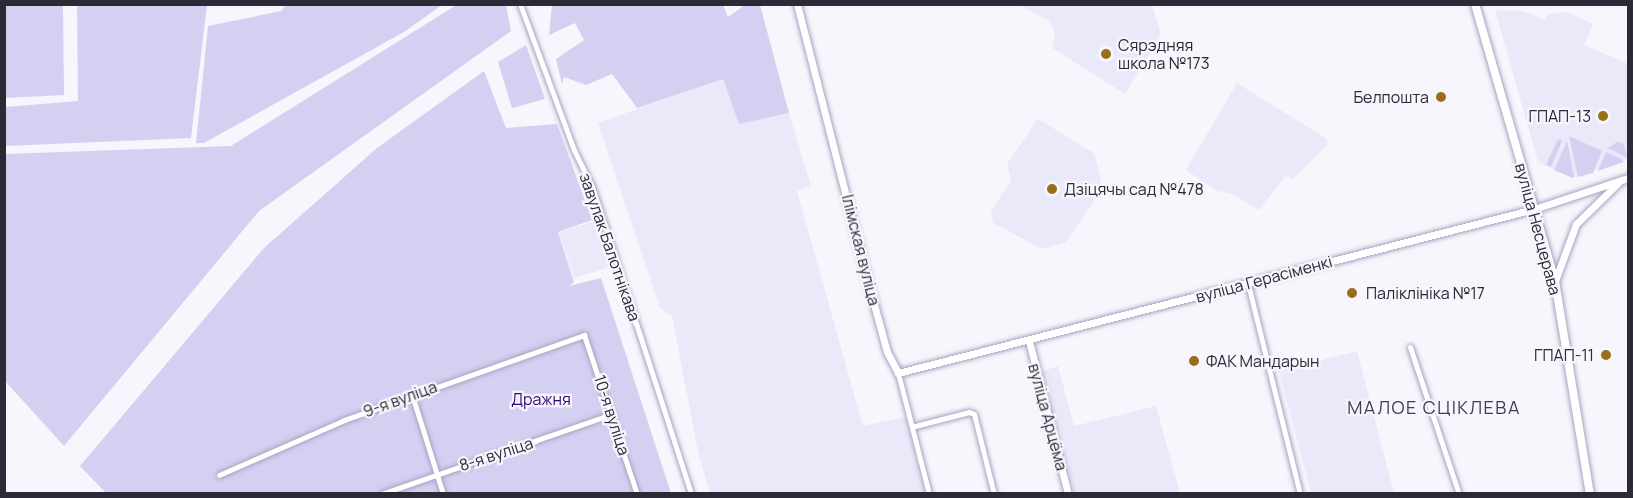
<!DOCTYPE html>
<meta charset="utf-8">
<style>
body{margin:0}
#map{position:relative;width:1633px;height:498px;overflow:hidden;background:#f6f6fc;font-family:Manrope,sans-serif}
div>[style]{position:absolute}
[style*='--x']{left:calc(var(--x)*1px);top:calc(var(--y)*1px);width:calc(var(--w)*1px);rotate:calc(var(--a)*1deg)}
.built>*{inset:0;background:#eae9f9}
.green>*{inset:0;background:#d4d0f2}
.roads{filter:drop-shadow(0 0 2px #a7a4c2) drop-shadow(0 0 2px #a7a4c2)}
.minor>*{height:5px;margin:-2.5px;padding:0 2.5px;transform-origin:2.5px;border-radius:2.5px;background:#fff}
.tertiary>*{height:7px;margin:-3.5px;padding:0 3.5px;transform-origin:3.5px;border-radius:3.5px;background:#fff}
.secondary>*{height:8px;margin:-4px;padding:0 4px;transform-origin:4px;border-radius:4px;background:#fff}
.dots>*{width:16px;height:16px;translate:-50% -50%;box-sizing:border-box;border:3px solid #f6f6fc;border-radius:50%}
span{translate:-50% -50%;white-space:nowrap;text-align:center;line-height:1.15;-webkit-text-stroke:4.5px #f6f6fc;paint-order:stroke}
.poi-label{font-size:16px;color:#2b2a36}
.left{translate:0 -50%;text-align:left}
.right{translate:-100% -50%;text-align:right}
.street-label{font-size:16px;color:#2b2a36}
.park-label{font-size:16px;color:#330775}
.neighbourhood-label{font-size:18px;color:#403c55;letter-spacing:1.5px}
.frame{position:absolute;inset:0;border:6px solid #2b2a36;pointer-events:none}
</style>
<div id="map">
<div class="built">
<i style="clip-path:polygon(1019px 5px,1152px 5px,1161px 35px,1125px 94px,1052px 48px,1055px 35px,1051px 22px)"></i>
<i style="clip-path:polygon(1495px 10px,1523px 11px,1545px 20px,1548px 14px,1567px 12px,1593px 24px,1584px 45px,1628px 64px,1628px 159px,1573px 178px,1538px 162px)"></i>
<i style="clip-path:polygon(723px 78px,739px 123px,789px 113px,811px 186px,797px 191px,863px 426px,906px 417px,925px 493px,710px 493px,698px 452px,672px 316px,660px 308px,598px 123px)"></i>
<i style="clip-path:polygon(1237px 83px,1327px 139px,1327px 145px,1293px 179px,1286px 176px,1259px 210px,1230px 193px,1217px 191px,1186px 170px)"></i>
<i style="clip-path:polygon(1038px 119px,1094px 153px,1101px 179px,1096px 198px,1066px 242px,1042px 249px,993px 223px,991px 212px,1011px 180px,1007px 164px)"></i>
<i style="clip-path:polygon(598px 220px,613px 266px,574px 278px,559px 232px)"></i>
<i style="clip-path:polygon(1357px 351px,1394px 493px,1311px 493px,1279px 371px)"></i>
<i style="clip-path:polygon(1058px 366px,1074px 426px,1156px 406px,1180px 493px,1075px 493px,1040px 372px)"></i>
</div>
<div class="green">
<i style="clip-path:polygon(458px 4px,506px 5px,511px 31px,259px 211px,64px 446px,5px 381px,5px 154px,231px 146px)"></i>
<i style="clip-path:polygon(4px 5px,63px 5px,64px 95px,5px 98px)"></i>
<i style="clip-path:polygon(77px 5px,207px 5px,191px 138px,5px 146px,5px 107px,78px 101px)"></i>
<i style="clip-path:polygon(286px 5px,442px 5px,404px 32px,204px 143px,196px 143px,208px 26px,281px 11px)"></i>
<i style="clip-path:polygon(552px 5px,723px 5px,728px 17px,745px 5px,760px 5px,789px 113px,739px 124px,723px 79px,637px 108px,612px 74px,586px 85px,564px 77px,562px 84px,556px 59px,584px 40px,575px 23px,549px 35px)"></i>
<i style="clip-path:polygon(526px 45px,545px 99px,512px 108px,498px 62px)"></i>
<i style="clip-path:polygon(484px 71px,506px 128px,557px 124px,592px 220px,558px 232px,574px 282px,569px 286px,601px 278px,671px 493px,107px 494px,80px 466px,264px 248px,377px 148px)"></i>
<i style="clip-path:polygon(1569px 136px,1602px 151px,1593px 173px,1578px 177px)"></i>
<i style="clip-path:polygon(1558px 139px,1562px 141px,1551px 167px,1546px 165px)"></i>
<i style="clip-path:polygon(1567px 141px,1574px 177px,1573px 178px,1554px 170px)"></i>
<i style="clip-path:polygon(1617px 142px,1623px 143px,1628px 158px,1608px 148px)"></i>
<i style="clip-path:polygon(1606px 152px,1621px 159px,1624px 162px,1598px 171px)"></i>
</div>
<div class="roads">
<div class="minor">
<i style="--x:520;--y:4;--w:156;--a:69.7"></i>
<i style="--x:574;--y:150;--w:41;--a:64.1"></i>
<i style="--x:592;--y:187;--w:323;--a:72.1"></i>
<i style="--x:1248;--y:284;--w:216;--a:76.1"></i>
<i style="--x:1410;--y:347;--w:155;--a:71.6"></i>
<i style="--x:898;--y:373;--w:125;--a:75.6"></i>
<i style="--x:412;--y:395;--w:104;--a:72.6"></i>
<i style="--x:915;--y:426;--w:56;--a:-14.5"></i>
<i style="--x:969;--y:412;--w:5;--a:22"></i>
<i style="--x:974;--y:414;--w:82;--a:76"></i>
<i style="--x:219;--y:475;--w:137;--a:-23.7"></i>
<i style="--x:344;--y:420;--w:255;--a:-19.5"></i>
<i style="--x:584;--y:335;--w:168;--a:71.6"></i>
<i style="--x:381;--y:494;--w:244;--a:-19.1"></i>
</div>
<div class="tertiary">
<i style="--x:797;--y:4;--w:291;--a:75.7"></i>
<i style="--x:869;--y:286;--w:68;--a:74.7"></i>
<i style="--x:887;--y:352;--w:24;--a:62"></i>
<i style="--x:898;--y:373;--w:657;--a:-14.46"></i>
<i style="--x:1534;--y:209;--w:99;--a:-18.3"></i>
<i style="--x:1555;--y:281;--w:61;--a:-69.8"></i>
<i style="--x:1576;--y:224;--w:59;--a:-44.3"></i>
<i style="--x:1029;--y:341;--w:158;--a:75.7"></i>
</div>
<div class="secondary">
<i style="--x:1475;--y:4;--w:288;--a:73.9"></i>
<i style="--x:1555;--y:281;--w:216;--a:80.7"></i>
</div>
</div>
<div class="dots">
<i style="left:1106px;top:54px;background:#996f1c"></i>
<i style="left:1441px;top:97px;background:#996f1c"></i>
<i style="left:1603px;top:116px;background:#996f1c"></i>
<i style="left:1052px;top:189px;background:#996f1c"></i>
<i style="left:1352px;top:293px;background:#996f1c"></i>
<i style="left:1606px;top:355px;background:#996f1c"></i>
<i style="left:1194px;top:361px;background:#996f1c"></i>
</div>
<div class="poi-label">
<span class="left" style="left:1118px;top:54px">Сярэдняя<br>школа №173</span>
<span class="right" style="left:1429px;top:97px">Белпошта</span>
<span class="right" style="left:1591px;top:116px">ГПАП-13</span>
<span class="left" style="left:1064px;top:189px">Дзіцячы сад №478</span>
<span class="left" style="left:1366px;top:293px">Паліклініка №17</span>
<span class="right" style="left:1594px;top:355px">ГПАП-11</span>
<span class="left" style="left:1206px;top:361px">ФАК Мандарын</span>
</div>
<div class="street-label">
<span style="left:1538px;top:229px;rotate:75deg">вуліца Несцерава</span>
<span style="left:610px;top:247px;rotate:71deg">завулак Балотнікава</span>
<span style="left:861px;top:250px;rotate:76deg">Ілімская вуліца</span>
<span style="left:1264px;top:279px;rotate:-15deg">вуліца Герасіменкі</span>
<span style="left:400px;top:399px;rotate:-20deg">9-я вуліца</span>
<span style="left:612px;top:415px;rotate:72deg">10-я вуліца</span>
<span style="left:1048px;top:417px;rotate:75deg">вуліца Арцёма</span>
<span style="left:496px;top:454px;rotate:-18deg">8-я вуліца</span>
</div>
<div class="park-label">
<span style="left:541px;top:399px">Дражня</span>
</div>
<div class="neighbourhood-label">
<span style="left:1434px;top:407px">МАЛОЕ СЦІКЛЕВА</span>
</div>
<div class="frame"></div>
</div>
